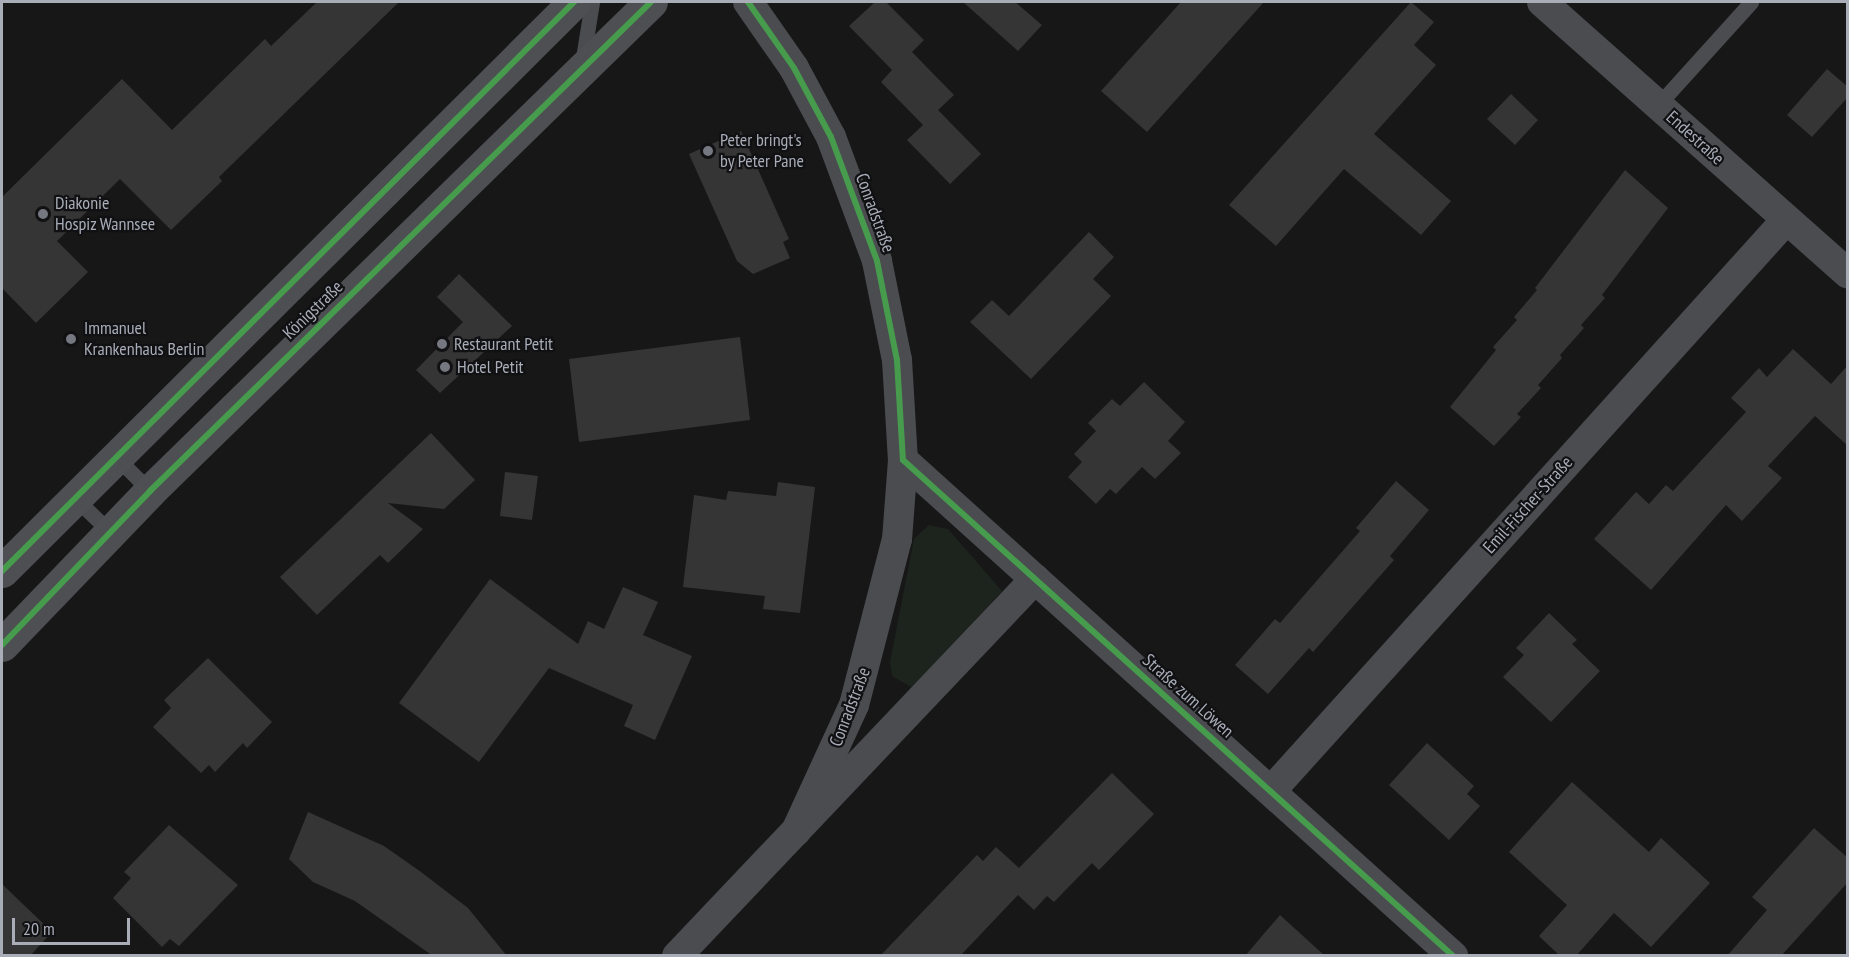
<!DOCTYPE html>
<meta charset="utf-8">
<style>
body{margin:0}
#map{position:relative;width:1849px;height:957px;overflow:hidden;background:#171717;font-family:"PT Sans Narrow",sans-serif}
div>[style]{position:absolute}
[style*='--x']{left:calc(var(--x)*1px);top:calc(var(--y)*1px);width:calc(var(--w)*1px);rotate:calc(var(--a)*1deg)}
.green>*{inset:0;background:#1d241e}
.building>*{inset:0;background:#353536}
.lane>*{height:15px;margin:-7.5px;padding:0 7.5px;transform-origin:7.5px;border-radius:7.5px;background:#4b4c50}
.street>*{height:30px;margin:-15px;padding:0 15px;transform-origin:15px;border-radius:15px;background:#4b4c50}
.primary>*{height:33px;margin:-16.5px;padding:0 16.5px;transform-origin:16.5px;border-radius:16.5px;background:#4d4f52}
.cycleway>*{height:6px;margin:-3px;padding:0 3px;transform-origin:3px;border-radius:3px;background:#469c4c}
.dots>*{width:16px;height:16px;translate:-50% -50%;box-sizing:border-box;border:3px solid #111113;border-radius:50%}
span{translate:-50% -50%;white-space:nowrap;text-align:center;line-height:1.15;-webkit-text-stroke:4.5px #111113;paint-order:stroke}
.street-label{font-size:18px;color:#a8adb8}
.poi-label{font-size:18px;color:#a8adb8}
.left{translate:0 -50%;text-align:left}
.frame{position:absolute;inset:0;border:3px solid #a8adb8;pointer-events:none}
.scale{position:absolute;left:12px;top:918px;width:118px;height:27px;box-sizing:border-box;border:3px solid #a8adb8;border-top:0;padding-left:8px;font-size:18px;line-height:21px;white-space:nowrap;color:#a8adb8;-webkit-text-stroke:4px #111113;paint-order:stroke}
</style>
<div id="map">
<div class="green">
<i style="clip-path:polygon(929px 525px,948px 529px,1002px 591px,913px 688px,892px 676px,890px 662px,914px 539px)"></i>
</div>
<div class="building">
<i style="clip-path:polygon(317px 2px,399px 2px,219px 177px,222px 181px,171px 230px,120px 179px,57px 241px,88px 272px,36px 323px,2px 288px,2px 197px,122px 79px,172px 130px,265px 39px,271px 46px)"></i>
<i style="clip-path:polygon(875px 2px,886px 2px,924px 40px,912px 52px,954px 95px,938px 110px,981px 154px,950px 184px,907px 140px,923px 125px,881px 82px,892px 70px,849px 26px)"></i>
<i style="clip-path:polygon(963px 2px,1015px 2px,1042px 25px,1018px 51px)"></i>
<i style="clip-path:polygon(1181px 2px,1264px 2px,1147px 132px,1101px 91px)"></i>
<i style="clip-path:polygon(1411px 2px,1434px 22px,1414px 45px,1436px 65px,1374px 134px,1451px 201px,1421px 235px,1344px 169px,1276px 246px,1229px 205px)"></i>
<i style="clip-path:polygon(1827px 69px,1848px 87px,1848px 97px,1812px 137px,1787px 115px)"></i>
<i style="clip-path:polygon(1511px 94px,1538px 120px,1515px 145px,1487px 119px)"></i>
<i style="clip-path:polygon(741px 131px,789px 239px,783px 242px,790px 258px,753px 274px,737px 261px,689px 154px)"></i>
<i style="clip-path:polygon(1625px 170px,1668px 208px,1602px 295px,1605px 298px,1581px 325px,1584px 328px,1560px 355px,1562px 358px,1538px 385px,1541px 388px,1517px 414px,1521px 417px,1494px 446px,1450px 407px,1496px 350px,1493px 347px,1517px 320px,1514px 317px,1537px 290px,1535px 288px)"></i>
<i style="clip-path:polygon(1089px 232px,1114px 257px,1093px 279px,1111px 296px,1031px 379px,970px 322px,992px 300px,1009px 316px)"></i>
<i style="clip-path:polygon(459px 274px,512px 326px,440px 393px,416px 370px,463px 322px,437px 297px)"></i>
<i style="clip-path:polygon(740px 337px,750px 420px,579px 442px,569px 359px)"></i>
<i style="clip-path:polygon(1793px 349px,1831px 384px,1848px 365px,1848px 446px,1815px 416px,1768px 466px,1782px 478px,1742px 521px,1726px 505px,1651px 590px,1594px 539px,1636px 492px,1649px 504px,1666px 485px,1673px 491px,1746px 412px,1731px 398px,1759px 368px,1767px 377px)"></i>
<i style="clip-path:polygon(1144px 382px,1185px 422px,1168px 441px,1181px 453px,1155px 479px,1142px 467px,1116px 494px,1110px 489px,1096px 504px,1068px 477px,1082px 462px,1074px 454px,1096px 431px,1088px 423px,1112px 399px,1120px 406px)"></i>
<i style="clip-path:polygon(431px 433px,475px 480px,444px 509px,388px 503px,423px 529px,388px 563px,380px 555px,317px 615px,280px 577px)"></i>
<i style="clip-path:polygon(505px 472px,538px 476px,532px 520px,500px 516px)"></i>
<i style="clip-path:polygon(1396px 481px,1429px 510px,1390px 556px,1394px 560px,1313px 652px,1309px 648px,1268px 694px,1235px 665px,1275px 619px,1280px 623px,1360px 531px,1356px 528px)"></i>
<i style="clip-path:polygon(778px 482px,815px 487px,800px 613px,763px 609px,765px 596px,683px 587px,694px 495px,726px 500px,728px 491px,776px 496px)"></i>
<i style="clip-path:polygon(490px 579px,578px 644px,588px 621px,604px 629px,623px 587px,658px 602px,643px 635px,692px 656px,655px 740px,624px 726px,633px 705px,549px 668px,479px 762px,399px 703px)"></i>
<i style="clip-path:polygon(1549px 613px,1577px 640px,1572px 644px,1600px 671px,1551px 722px,1503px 677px,1524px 655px,1516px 648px)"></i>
<i style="clip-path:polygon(208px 658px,272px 722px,247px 748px,243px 743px,215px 772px,209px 765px,201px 773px,153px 727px,171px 708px,164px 700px)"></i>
<i style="clip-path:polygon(1427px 743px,1474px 786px,1467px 794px,1480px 806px,1449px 840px,1389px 785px)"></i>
<i style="clip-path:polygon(1112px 773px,1154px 814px,1099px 870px,1092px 863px,1054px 902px,1047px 896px,1034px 910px,1018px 895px,960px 956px,880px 956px,977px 855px,983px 861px,996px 847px,1019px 868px)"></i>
<i style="clip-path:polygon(1572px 782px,1649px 852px,1661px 838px,1710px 883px,1651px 947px,1614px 913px,1576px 956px,1560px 956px,1539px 936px,1567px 905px,1509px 852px)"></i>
<i style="clip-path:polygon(308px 812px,384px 846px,421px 872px,468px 908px,507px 956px,433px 956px,355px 901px,313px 882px,289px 859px)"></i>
<i style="clip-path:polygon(169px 825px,238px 885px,179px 946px,170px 939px,162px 947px,113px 898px,131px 878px,124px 872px)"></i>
<i style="clip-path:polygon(1814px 828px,1848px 858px,1848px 882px,1781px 956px,1727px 956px,1767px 910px,1752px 897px)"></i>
<i style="clip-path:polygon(2px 884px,52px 932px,30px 956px,2px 956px)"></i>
<i style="clip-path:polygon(1280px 915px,1325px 956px,1245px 956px)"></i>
</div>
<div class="lane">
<i style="--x:582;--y:64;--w:63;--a:-80.8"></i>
<i style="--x:1658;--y:105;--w:139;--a:-47.9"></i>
<i style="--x:114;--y:455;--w:51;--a:45"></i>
<i style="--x:74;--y:497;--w:50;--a:44.2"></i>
</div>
<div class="street">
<i style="--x:748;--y:2;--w:80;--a:55.1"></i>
<i style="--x:794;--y:68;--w:78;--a:61.8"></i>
<i style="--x:831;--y:137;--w:132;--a:69.6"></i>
<i style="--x:877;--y:261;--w:101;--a:78.6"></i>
<i style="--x:897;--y:360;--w:100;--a:86.6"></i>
<i style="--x:903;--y:460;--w:79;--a:94.3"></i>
<i style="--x:897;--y:539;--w:171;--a:104.5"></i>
<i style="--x:854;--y:705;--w:139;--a:114.7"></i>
<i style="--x:1542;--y:2;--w:409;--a:41.6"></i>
<i style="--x:903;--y:460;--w:741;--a:42.04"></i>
<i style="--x:1271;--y:791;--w:769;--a:-47.95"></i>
<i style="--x:677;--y:956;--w:520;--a:-46.48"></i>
</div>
<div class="primary">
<i style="--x:2;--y:571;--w:807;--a:-44.85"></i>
<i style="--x:2;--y:645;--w:214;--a:-46.1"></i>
<i style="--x:150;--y:491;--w:700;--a:-44.31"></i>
</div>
<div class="cycleway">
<i style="--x:748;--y:2;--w:80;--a:55.1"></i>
<i style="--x:794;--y:68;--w:78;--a:61.8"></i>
<i style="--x:831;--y:137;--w:132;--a:69.6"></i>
<i style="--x:877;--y:261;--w:101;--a:78.6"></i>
<i style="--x:897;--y:360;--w:100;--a:86.6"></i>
<i style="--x:903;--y:460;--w:741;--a:42.04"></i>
<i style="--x:2;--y:571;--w:807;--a:-44.85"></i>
<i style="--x:2;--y:645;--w:214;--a:-46.1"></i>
<i style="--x:150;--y:491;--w:700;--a:-44.31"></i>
</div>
<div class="dots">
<i style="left:708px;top:151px;background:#757880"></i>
<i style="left:43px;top:214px;background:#757880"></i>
<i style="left:71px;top:339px;background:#757880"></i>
<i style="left:442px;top:344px;background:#757880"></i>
<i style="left:445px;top:367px;background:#757880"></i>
</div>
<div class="street-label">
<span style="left:1695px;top:138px;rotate:42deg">Endestraße</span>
<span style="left:875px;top:213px;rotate:70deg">Conradstraße</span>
<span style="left:313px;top:310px;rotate:-44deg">Königstraße</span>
<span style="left:1528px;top:505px;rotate:-48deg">Emil-Fischer-Straße</span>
<span style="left:1188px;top:696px;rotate:42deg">Straße zum Löwen</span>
<span style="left:850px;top:707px;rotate:-69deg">Conradstraße</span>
</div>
<div class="poi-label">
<span class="left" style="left:720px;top:151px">Peter bringt's<br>by Peter Pane</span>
<span class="left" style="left:55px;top:214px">Diakonie<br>Hospiz Wannsee</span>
<span class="left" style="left:84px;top:339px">Immanuel<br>Krankenhaus Berlin</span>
<span class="left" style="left:454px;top:344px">Restaurant Petit</span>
<span class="left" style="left:457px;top:367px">Hotel Petit</span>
</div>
<div class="frame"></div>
<div class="scale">20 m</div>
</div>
